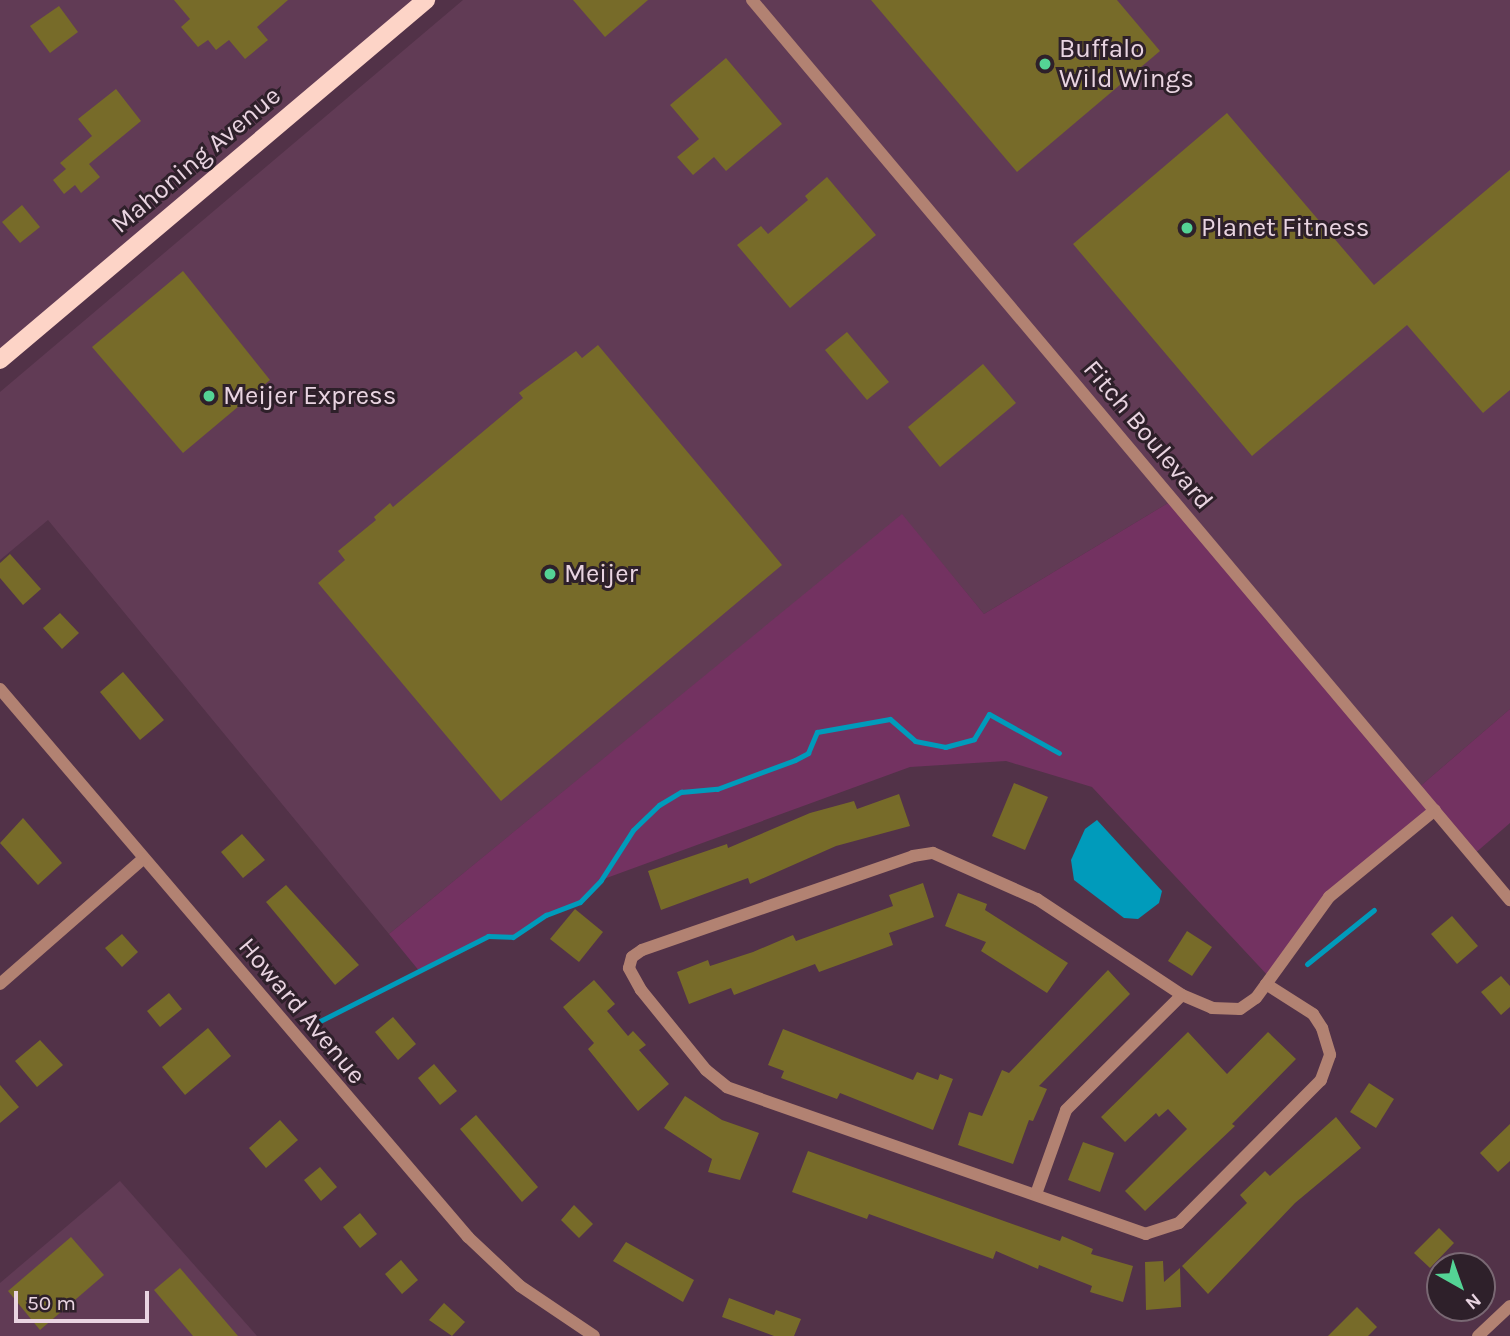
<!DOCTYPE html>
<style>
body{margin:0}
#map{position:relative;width:1510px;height:1336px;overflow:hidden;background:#523248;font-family:Karla,sans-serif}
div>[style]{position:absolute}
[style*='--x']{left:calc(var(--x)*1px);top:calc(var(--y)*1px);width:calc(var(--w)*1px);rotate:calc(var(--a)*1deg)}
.built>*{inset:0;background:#613b55}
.green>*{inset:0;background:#733261}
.water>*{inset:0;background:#009bbb}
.stream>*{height:5px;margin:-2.5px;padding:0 2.5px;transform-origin:2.5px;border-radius:2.5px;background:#009bbb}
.building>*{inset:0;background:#776b29}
.minor>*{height:12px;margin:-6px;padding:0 6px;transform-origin:6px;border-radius:6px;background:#b28272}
.major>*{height:18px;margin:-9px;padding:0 9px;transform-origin:9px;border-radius:9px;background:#fdd4c7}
.dots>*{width:19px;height:19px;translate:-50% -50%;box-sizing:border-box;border:4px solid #2e202a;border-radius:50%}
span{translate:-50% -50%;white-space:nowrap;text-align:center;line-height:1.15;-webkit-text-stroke:6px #2e202a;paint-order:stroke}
.poi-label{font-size:26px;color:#e9d4e1}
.left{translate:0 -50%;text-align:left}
.street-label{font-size:26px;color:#e9d4e1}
.north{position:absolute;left:1426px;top:1252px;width:70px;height:70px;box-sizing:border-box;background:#2e202a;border:2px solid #796873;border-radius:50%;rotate:140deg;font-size:19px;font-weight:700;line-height:28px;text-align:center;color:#e9d4e1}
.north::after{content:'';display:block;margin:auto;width:24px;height:32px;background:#54d395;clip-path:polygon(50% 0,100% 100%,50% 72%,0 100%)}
.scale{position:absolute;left:14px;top:1291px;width:135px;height:32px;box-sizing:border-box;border:4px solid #e9d4e1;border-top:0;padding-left:9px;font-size:21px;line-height:24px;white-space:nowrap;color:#e9d4e1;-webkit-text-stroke:5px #2e202a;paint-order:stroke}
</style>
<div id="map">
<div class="built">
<i style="clip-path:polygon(0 0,426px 0,0 360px)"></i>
<i style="clip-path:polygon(463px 0,1510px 0,1510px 709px,1417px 789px,1173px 500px,984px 614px,902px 515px,389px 934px,48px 520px,0 560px,0 392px)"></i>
<i style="clip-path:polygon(120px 1181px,257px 1336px,0 1336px,0 1283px)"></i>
</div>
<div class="green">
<i style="clip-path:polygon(1173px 500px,1417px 789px,1510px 709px,1510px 823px,1473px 855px,1435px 811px,1329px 897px,1270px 978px,1092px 787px,1006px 761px,910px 767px,601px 880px,580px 902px,546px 915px,513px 937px,488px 936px,420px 972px,389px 934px,902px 514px,984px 614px)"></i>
</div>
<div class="water">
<i style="clip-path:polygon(1097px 820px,1162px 891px,1159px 903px,1138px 919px,1124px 918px,1074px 880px,1071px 860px,1085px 829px)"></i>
</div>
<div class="stream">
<i style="--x:1307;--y:964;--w:86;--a:-38.9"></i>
<i style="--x:316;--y:1023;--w:193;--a:-26.8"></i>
<i style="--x:488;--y:936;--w:25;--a:2"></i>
<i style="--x:513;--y:937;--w:40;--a:-34"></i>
<i style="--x:546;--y:915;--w:36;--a:-21"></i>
<i style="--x:580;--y:902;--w:30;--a:-46"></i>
<i style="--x:601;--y:880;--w:59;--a:-57.4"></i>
<i style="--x:633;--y:830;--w:36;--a:-44"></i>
<i style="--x:659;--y:805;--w:26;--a:-31"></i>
<i style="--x:681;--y:792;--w:36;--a:-5"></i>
<i style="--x:717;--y:789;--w:83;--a:-20.4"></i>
<i style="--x:795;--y:760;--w:15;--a:-28"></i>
<i style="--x:808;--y:753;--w:23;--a:-67"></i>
<i style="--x:817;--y:732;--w:74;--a:-10.1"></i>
<i style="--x:890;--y:719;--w:33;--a:41"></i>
<i style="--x:915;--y:741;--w:31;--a:11"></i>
<i style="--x:945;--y:747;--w:30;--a:-15"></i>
<i style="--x:974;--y:739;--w:29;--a:-59"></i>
<i style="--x:989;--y:714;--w:80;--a:29.1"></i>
</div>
<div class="building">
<i style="clip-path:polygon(174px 0,288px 0,257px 27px,268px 40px,245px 59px,229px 40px,216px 50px,208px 40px,198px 47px,181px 27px,190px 19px)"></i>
<i style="clip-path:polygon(573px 0,648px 0,605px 37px)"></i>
<i style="clip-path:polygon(871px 0,1117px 0,1160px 51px,1017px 172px)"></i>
<i style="clip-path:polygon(59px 6px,78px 32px,50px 53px,30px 26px)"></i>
<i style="clip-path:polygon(726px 58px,782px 124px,726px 171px,714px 157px,693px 175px,677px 157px,699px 139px,670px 105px)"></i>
<i style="clip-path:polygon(116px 89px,141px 121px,89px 164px,100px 177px,81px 193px,75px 185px,64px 194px,53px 180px,66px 169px,60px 163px,92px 136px,78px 119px)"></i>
<i style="clip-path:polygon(1227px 113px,1374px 285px,1510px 170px,1510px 390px,1483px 413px,1407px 325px,1252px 456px,1073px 244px)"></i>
<i style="clip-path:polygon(827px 177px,876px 235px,790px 308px,737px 245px,761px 226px,768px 234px,808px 200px,805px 196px)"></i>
<i style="clip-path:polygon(22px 205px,40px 227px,20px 243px,2px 222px)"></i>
<i style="clip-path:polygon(183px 271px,270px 380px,183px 453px,92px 347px)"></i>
<i style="clip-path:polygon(847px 332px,889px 382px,867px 400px,825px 350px)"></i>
<i style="clip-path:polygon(598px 345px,782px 565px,501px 801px,318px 583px,345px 560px,338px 551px,376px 520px,374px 517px,390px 503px,393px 507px,523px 398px,519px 393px,576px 351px,582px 358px)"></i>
<i style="clip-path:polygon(983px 364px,1016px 403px,940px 467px,908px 427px)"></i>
<i style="clip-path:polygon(10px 554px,41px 589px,23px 605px,0 578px,0 563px)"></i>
<i style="clip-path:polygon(60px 613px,79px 633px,62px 649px,43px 628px)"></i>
<i style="clip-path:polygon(123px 672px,164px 720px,140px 740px,100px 692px)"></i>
<i style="clip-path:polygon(1014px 783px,1048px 797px,1025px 850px,992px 836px)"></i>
<i style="clip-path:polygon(899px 794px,910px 826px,836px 846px,750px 884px,748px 878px,661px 910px,648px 871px,727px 844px,728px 848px,810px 813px,854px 801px,857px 809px)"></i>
<i style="clip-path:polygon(23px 818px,62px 863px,38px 885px,0 843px)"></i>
<i style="clip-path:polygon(242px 834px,265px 860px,243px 878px,221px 852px)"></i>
<i style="clip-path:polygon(923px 883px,934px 917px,889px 933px,893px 945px,819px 972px,815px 964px,734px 995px,731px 988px,689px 1004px,677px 972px,708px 960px,710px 966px,753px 952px,793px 935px,796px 941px,893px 906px,889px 895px)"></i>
<i style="clip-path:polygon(286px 885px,359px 965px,335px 985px,266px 902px)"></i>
<i style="clip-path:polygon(958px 893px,987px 904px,985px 910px,1068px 963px,1047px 993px,981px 951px,986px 942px,945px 926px)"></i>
<i style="clip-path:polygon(575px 909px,603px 932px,579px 962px,550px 939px)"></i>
<i style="clip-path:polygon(1452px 916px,1478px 946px,1457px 964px,1431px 934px)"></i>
<i style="clip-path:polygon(1187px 931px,1212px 947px,1192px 976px,1168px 961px)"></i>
<i style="clip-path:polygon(122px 934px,138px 952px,122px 967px,105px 948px)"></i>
<i style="clip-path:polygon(1108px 970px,1130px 994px,1039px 1086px,1047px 1089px,1033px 1121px,1029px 1120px,1013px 1164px,958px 1145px,969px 1112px,982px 1116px,1002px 1070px,1009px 1073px)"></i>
<i style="clip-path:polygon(1501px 976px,1510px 986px,1510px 1007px,1501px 1015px,1481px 992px)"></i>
<i style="clip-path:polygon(594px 980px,615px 1004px,607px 1011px,628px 1036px,633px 1031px,646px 1045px,639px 1050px,669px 1084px,638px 1111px,588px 1049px,594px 1043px,563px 1007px)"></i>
<i style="clip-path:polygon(169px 993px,182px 1009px,160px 1027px,147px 1011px)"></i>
<i style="clip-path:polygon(393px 1017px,416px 1044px,398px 1060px,375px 1032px)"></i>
<i style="clip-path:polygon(208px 1028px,231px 1056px,185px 1095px,162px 1067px)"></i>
<i style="clip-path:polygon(783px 1029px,913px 1080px,917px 1072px,938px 1080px,940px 1074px,953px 1079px,933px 1130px,840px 1093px,837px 1099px,781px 1078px,784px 1071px,768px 1065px)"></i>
<i style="clip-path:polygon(1188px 1032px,1227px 1074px,1268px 1032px,1296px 1059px,1232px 1124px,1235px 1126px,1145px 1211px,1125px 1191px,1187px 1129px,1168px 1109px,1159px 1117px,1156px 1113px,1125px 1142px,1101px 1117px)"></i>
<i style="clip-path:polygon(40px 1040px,63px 1065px,37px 1087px,15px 1061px)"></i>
<i style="clip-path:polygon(434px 1064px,457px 1091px,440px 1105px,418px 1078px)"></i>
<i style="clip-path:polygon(1369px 1083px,1394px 1099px,1376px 1128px,1350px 1112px)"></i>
<i style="clip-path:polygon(0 1085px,19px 1107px,0 1123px)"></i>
<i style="clip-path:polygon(685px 1096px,722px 1120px,759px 1133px,740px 1180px,708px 1172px,712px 1159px,664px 1128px)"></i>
<i style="clip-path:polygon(476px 1115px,538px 1187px,522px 1202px,460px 1129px)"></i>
<i style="clip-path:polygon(1336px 1117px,1361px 1148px,1295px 1203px,1208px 1294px,1182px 1266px,1247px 1203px,1240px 1195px,1265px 1171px,1270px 1176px)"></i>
<i style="clip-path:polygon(280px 1120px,298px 1140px,266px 1168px,249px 1148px)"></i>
<i style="clip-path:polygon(1510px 1124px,1510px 1161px,1498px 1172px,1480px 1153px)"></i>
<i style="clip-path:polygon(1083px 1142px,1114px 1153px,1100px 1192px,1068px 1180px)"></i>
<i style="clip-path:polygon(808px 1151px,1060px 1241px,1062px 1236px,1093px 1249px,1091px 1254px,1133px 1266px,1123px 1302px,1090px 1292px,1092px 1286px,1039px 1265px,1038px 1269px,996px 1251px,993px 1259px,869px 1214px,867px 1219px,792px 1192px)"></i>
<i style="clip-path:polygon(320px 1167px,337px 1187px,321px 1201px,304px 1180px)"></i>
<i style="clip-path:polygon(574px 1205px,593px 1224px,579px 1238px,561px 1220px)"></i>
<i style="clip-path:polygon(360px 1213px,377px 1234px,360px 1248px,343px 1227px)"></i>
<i style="clip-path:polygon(1439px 1228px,1454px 1243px,1430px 1268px,1414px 1253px)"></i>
<i style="clip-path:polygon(71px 1237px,104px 1275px,40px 1330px,8px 1291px)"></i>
<i style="clip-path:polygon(626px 1242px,694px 1280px,683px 1302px,613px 1261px)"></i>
<i style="clip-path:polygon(401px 1260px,418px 1280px,402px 1294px,385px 1274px)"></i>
<i style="clip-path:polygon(1163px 1261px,1164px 1282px,1180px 1268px,1181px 1307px,1146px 1310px,1145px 1262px)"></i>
<i style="clip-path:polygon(180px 1268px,238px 1336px,193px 1336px,154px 1290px)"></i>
<i style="clip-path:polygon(729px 1298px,774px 1315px,776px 1310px,801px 1319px,794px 1336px,774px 1336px,722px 1317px)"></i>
<i style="clip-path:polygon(444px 1303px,465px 1322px,452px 1336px,429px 1320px)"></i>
<i style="clip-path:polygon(1357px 1307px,1377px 1327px,1368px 1336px,1328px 1336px)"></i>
</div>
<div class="minor">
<i style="--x:752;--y:0;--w:1177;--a:49.9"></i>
<i style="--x:0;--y:689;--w:721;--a:49.5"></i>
<i style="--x:468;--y:1237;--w:71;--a:43.3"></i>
<i style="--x:520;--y:1286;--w:89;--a:34"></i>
<i style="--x:0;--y:984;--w:191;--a:-41.2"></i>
<i style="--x:1266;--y:984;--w:56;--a:32.6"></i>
<i style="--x:1313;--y:1014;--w:17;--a:57"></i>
<i style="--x:1322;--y:1028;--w:28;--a:73"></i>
<i style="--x:1330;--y:1055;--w:27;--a:110"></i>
<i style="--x:1321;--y:1080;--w:202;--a:134.8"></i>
<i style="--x:1179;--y:1223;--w:35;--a:162"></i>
<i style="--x:1146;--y:1234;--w:444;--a:-160.7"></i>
<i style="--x:727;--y:1087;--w:27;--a:-141"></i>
<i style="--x:706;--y:1070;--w:103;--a:-129.1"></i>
<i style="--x:641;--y:990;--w:25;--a:-119"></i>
<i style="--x:629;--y:968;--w:11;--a:-75"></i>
<i style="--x:632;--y:957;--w:12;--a:-35"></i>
<i style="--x:642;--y:950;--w:287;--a:-19.1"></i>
<i style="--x:913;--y:856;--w:20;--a:-9"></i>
<i style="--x:933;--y:853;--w:114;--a:23.9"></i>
<i style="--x:1037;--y:899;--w:174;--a:33.5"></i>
<i style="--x:1182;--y:995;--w:33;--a:23"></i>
<i style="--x:1212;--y:1008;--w:28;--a:2"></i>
<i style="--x:1240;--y:1009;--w:19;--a:-35"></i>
<i style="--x:1256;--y:998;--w:125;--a:-54.1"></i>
<i style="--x:1329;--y:897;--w:137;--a:-39.4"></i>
<i style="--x:1036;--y:1194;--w:89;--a:-70.3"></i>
<i style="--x:1066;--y:1110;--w:163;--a:-44.8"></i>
<i style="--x:1478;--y:1336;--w:44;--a:-43.2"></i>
</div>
<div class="major">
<i style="--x:0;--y:360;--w:558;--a:-40.2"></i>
</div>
<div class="dots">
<i style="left:1045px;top:64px;background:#54d395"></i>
<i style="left:1187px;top:228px;background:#54d395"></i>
<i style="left:209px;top:396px;background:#54d395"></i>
<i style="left:550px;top:574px;background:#54d395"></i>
</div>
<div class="poi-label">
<span class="left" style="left:1059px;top:64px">Buffalo<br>Wild Wings</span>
<span class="left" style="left:1201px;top:228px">Planet Fitness</span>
<span class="left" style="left:223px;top:396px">Meijer Express</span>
<span class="left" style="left:564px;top:574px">Meijer</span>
</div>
<div class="street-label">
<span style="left:196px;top:160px;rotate:-40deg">Mahoning Avenue</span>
<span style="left:1148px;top:435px;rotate:50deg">Fitch Boulevard</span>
<span style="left:302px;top:1011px;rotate:50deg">Howard Avenue</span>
</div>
<div class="north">N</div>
<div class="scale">50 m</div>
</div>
